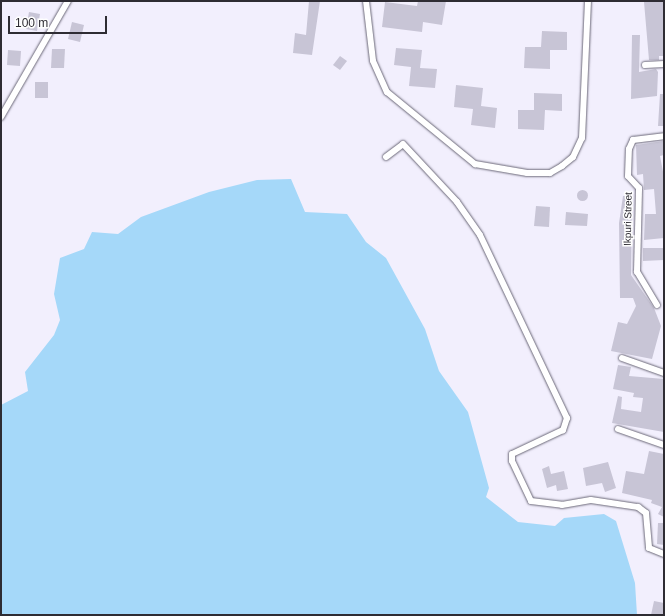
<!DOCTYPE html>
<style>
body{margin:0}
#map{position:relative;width:665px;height:616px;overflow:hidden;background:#f2effd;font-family:Arial,sans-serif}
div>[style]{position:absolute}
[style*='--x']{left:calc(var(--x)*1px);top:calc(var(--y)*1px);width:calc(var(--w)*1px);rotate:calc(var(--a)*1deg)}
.water>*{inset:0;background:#a5d8f9}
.building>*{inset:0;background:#c8c5d6}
.round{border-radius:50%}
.roads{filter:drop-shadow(0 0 1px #6b6878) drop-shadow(0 0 1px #6b6878)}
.street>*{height:6px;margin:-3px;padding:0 3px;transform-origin:3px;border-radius:3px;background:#fff}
span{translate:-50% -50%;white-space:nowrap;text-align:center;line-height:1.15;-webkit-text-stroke:3px #fefefe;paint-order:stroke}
.street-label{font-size:10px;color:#2e2c33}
.frame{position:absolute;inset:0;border:2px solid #2e2c33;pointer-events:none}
.scale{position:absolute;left:8px;top:16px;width:99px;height:18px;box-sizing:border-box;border:2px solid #2e2c33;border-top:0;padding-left:5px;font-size:12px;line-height:14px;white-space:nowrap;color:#2e2c33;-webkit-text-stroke:3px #fefefe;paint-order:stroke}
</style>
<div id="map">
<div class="water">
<i style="clip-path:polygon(291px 179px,305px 212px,347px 214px,366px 242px,386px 258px,425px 329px,439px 371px,468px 412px,489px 488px,486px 497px,518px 522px,555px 526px,564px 518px,604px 514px,616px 521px,635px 583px,637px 615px,1px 615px,1px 405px,28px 391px,25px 372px,54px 335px,60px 320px,54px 294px,60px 258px,84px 249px,92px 232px,118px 234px,141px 217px,209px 192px,257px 180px)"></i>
</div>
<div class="building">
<i style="clip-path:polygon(309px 1px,320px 1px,312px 55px,293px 53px,295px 33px,306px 35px)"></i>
<i style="clip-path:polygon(418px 1px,446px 1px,442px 25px,423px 22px,422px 32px,382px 27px,385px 2px,417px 6px)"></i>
<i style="clip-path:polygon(644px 2px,664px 2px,664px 56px,659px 56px,659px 60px,649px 60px)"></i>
<i style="clip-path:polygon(29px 12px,40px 14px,37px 31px,26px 29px)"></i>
<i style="clip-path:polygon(72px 22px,84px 25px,80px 42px,68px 39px)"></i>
<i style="clip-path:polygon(542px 31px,567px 32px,567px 50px,550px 50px,550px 69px,524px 68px,525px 47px,541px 47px)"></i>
<i style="clip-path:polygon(632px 35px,640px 35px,639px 72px,656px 69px,658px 72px,657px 96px,631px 99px)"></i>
<i style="clip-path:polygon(396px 48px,422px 50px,420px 68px,437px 69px,435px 88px,409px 86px,411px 67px,394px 65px)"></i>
<i style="clip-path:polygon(52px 49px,65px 49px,64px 68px,51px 68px)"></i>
<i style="clip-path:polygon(8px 50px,21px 51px,20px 66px,7px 65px)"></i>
<i style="clip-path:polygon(340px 56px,347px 61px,340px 70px,333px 65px)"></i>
<i style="clip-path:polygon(35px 82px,48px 82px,48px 98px,35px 98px)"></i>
<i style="clip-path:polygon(456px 85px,483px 88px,481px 106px,497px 108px,495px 128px,471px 125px,473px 109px,454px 107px)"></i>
<i style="clip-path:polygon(534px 93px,562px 94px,562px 111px,545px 110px,544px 130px,518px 129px,518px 110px,534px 110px)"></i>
<i style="clip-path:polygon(660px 94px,664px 94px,664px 126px,658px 126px)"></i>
<i style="clip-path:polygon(664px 141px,664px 155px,660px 156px,664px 177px,664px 238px,644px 240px,645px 214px,656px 214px,654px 189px,644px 190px,643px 174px,637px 175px,636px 145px)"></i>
<i class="round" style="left:576.5px;top:189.5px;width:11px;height:11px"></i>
<i style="clip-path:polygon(623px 196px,632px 196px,631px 275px,654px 308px,661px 326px,652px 359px,611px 351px,618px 322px,627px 324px,636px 306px,633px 298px,620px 298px,619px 223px)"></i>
<i style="clip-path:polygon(536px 206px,550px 207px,549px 227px,534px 226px)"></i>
<i style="clip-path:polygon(566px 212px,588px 214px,587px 226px,565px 225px)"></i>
<i style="clip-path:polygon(643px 248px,664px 248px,664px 260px,643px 261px)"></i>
<i style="clip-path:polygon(618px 365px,631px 367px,629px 376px,664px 379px,664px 432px,612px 423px,618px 396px,622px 397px,621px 409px,641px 412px,643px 398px,633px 397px,634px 393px,613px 389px)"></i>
<i style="clip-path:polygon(649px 451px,664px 454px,664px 517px,658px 514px,662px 507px,651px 503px,652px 500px,622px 493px,626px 471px,644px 474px)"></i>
<i style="clip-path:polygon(608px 462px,616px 488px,605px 492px,602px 483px,586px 486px,583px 468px)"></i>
<i style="clip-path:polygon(549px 466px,551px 474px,564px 471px,568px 489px,557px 491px,556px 485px,547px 488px,542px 469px)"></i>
<i style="clip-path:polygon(658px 523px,664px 523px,664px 545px,657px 544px)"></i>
<i style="clip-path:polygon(654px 601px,664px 603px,664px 615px,651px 615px)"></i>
</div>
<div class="roads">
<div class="street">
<i style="--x:366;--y:1;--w:60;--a:83.3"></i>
<i style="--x:373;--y:61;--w:34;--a:66"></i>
<i style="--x:387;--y:92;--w:114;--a:39.3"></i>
<i style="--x:475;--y:164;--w:53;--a:9.8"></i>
<i style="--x:527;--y:173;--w:23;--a:0"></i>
<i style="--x:550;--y:173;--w:14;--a:-30"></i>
<i style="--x:562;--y:166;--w:14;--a:-39"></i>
<i style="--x:573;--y:157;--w:21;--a:-65"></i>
<i style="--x:582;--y:138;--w:137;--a:-87.5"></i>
<i style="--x:645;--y:65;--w:19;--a:-3"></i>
<i style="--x:1;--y:117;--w:134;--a:-60"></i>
<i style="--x:386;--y:157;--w:21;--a:-37"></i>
<i style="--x:403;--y:144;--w:79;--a:47"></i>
<i style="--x:457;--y:202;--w:40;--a:55.1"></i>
<i style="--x:480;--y:235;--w:203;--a:64.6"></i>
<i style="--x:567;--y:418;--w:13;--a:108"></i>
<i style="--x:563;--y:430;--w:56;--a:154.8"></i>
<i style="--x:512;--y:454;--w:7;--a:90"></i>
<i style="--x:512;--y:461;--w:44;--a:64.6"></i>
<i style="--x:531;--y:501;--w:31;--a:7"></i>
<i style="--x:562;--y:505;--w:29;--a:-10"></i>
<i style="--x:591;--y:500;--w:48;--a:8.5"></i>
<i style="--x:638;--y:507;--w:10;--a:37"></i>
<i style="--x:646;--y:513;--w:35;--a:85"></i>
<i style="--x:649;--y:548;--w:16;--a:22"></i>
<i style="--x:657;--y:305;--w:39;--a:-121"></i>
<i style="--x:637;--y:272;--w:84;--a:-88.6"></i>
<i style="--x:639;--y:188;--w:16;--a:-133"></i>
<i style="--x:628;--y:176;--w:27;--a:-88"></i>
<i style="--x:629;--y:149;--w:10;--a:-66"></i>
<i style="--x:633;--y:140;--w:31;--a:-7"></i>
<i style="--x:622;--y:358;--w:45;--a:19.7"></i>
<i style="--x:618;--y:429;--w:49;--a:19.2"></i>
</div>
</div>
<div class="street-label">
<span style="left:628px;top:219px;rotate:-89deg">Ikpuri Street</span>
</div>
<div class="frame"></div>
<div class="scale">100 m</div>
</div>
